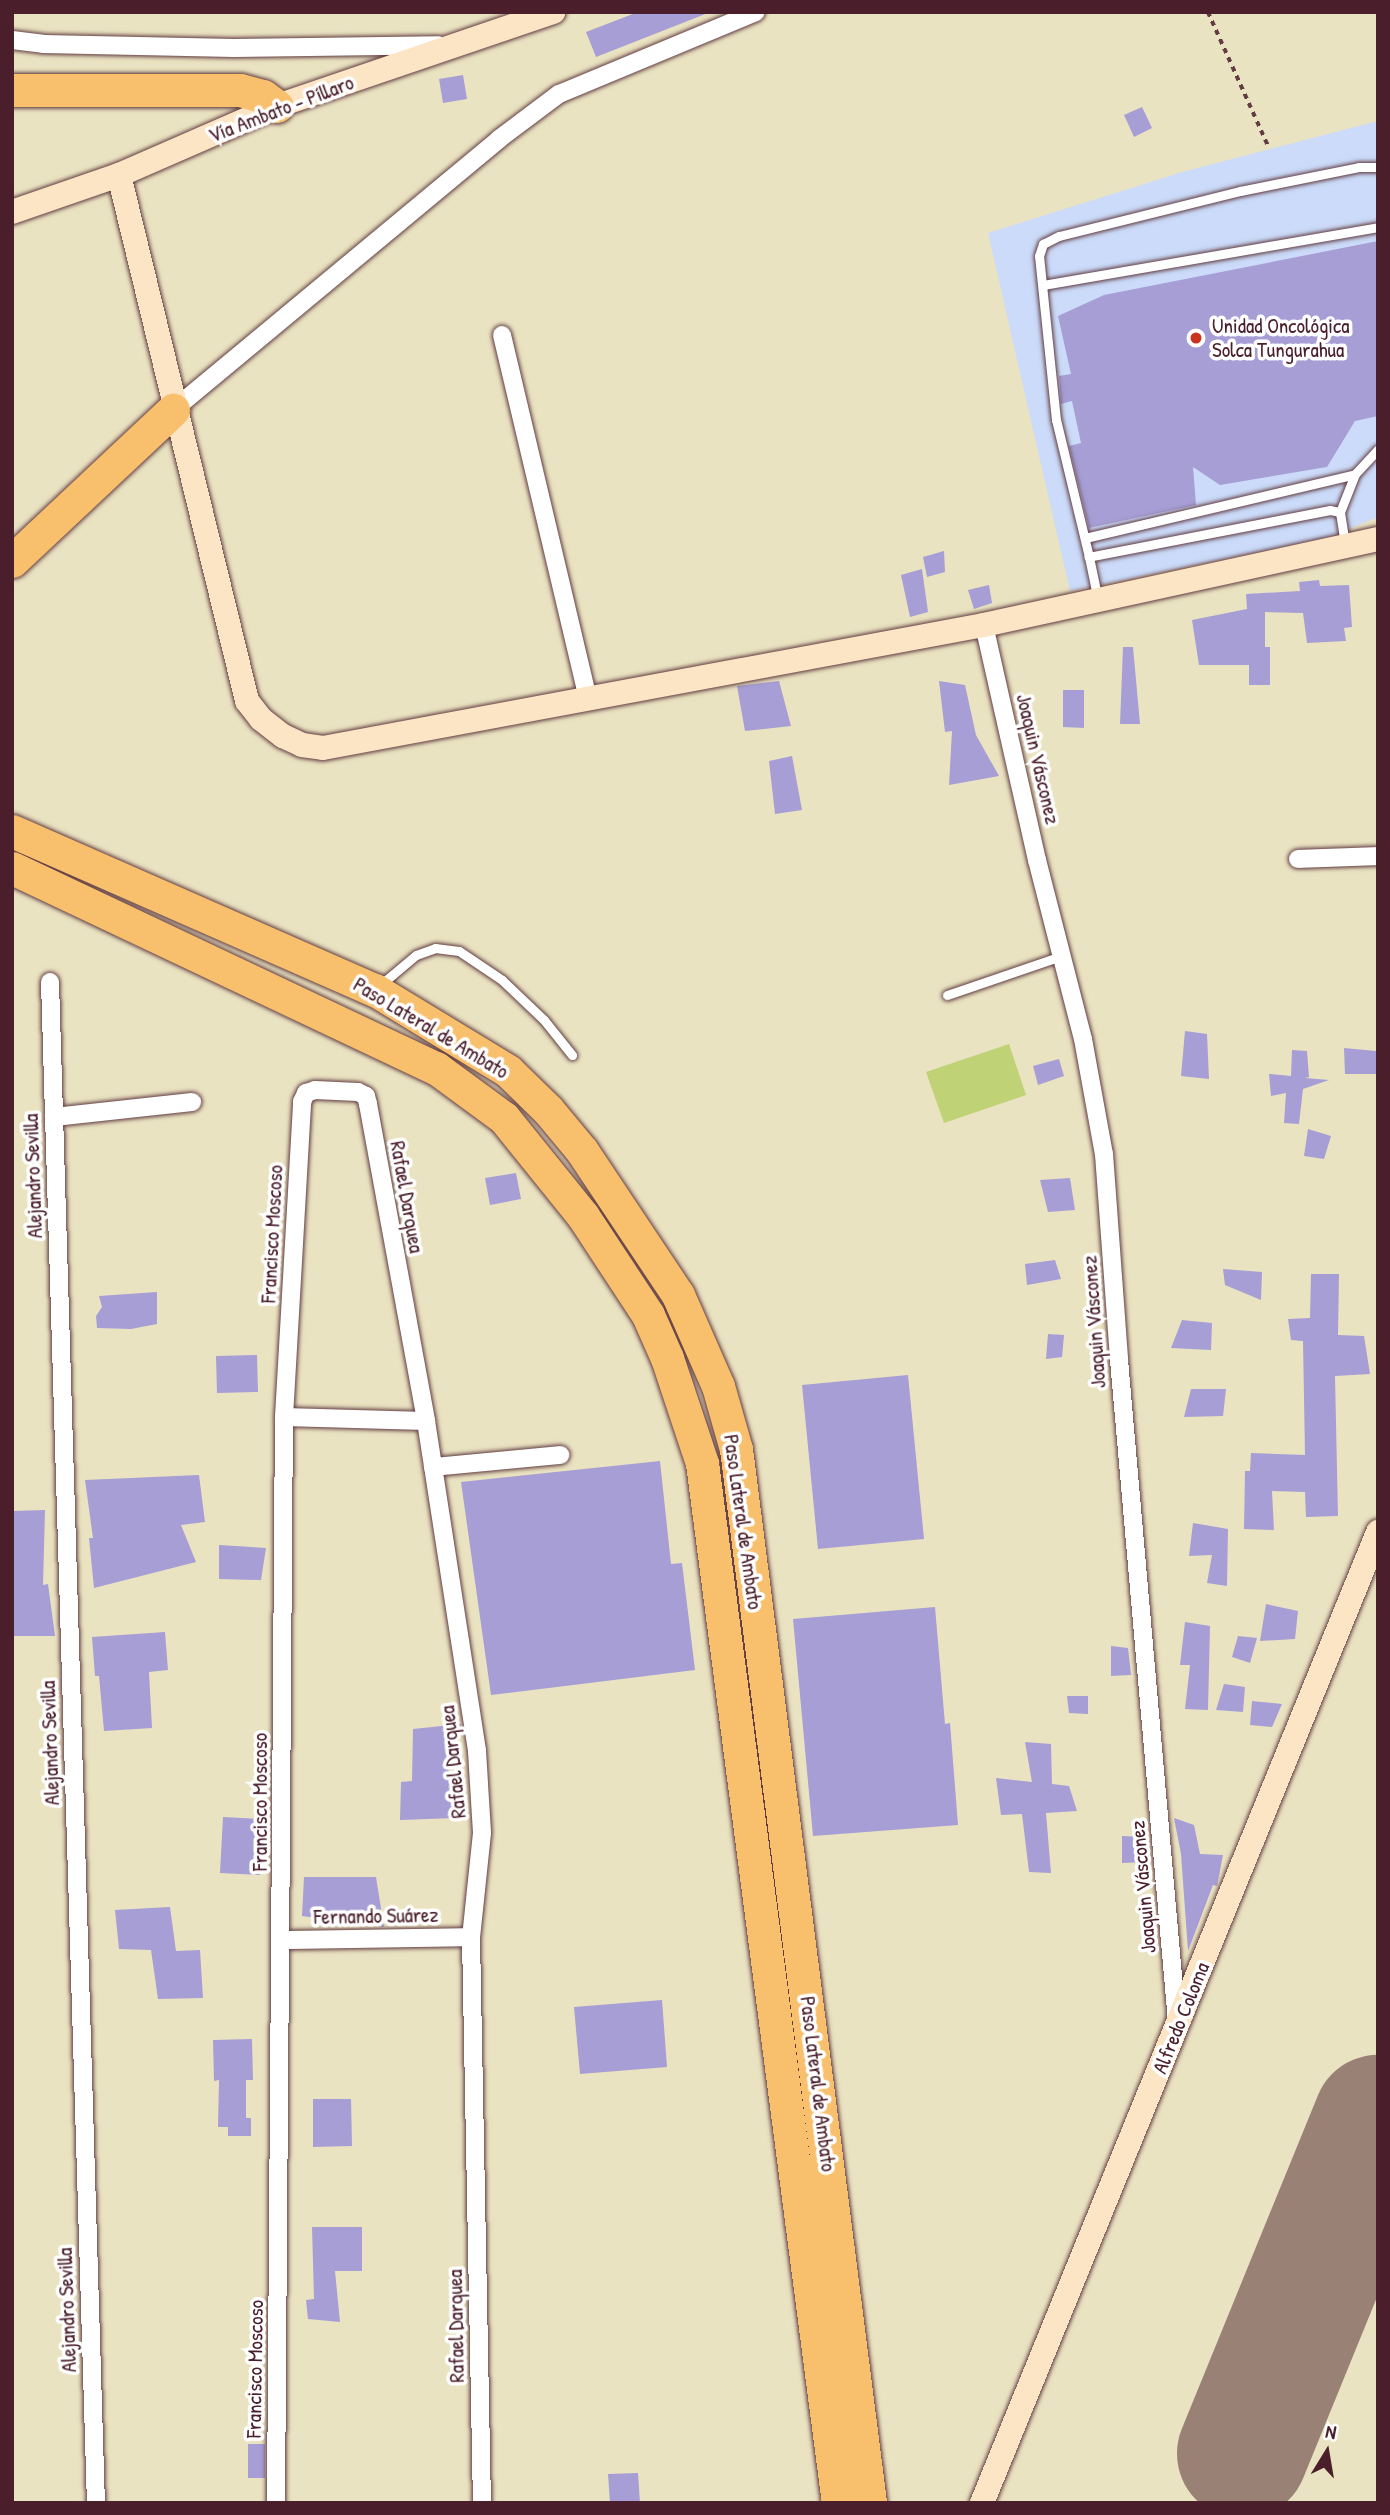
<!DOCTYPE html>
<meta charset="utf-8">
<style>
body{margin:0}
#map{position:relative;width:1390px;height:2515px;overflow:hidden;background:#eae3c1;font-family:"Patrick Hand",sans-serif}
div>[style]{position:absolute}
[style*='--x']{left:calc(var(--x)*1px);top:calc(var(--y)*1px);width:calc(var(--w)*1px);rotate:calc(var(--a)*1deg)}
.built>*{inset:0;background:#cbdbf9}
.green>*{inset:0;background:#bfd276}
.runway>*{height:131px;margin:-65.5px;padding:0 65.5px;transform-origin:65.5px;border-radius:65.5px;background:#9a8176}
.building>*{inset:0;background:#a69ed5}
.path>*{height:3.5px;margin-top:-1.75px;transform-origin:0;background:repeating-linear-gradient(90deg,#623c42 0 5px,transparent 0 10px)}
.roads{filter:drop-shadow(0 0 2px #623c42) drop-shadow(0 0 2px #623c42)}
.lane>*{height:9px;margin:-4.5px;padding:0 4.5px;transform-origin:4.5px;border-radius:4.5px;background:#fff}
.street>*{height:18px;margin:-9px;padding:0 9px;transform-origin:9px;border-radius:9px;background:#fff}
.secondary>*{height:24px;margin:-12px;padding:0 12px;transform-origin:12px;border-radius:12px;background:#fce5c4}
.highway>*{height:33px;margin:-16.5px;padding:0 16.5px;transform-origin:16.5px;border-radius:16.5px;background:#f8bf6c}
.dots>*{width:19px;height:19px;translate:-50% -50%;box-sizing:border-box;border:4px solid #fff;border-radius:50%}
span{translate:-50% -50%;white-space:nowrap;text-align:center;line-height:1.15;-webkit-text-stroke:7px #fff;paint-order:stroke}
.street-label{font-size:21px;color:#4a1f2b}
.poi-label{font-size:21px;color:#4a1f2b}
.left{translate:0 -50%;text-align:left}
.frame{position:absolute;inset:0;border:14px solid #4a1f2b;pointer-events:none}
.north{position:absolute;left:1292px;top:2417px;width:70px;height:70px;-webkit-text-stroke:5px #fff;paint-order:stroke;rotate:11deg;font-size:19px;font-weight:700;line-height:28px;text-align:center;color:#4a1f2b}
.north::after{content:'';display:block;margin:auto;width:24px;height:32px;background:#4a1f2b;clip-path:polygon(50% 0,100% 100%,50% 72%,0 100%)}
</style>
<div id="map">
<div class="built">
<i style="clip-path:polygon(1378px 121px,1378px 517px,1330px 537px,1070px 591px,988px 233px,1182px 172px)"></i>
</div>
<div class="green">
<i style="clip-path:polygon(1009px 1044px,1026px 1095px,944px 1123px,926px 1072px)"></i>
</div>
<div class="runway">
<i style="--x:1242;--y:2453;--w:360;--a:-67.8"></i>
</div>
<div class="building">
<i style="clip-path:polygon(638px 12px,708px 12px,708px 13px,596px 57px,586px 32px)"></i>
<i style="clip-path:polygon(463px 75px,467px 99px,443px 103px,439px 79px)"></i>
<i style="clip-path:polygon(1142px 107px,1152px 128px,1134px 137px,1124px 115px)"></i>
<i style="clip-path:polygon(1378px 241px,1378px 416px,1355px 421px,1327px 467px,1220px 485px,1193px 467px,1196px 505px,1089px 528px,1069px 446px,1081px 443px,1072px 401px,1061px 404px,1059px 376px,1071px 374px,1058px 316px,1104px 295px)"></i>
<i style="clip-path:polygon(944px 551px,945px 572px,927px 577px,923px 557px)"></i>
<i style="clip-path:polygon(922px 569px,928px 612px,910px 617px,901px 575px)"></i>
<i style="clip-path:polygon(1319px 580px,1320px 586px,1349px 585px,1352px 627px,1344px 628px,1346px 641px,1307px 643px,1303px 613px,1265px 612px,1265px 647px,1270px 647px,1270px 685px,1249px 685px,1249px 665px,1199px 665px,1192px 620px,1247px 609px,1246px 594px,1300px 591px,1299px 582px)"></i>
<i style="clip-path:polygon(989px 585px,992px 603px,974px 609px,968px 590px)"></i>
<i style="clip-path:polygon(1123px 647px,1133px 647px,1140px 724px,1120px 724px)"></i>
<i style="clip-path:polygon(779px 681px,791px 726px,745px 731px,737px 686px)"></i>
<i style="clip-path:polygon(939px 681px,965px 685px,976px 735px,999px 776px,949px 785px,952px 731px,945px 732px)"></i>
<i style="clip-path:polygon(1063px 690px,1084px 690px,1084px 728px,1063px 727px)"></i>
<i style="clip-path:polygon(792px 756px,802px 810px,775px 814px,769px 761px)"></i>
<i style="clip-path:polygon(1185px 1031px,1207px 1034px,1209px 1079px,1181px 1076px)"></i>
<i style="clip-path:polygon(1344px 1048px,1376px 1051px,1378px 1074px,1345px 1074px)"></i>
<i style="clip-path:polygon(1292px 1050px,1307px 1051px,1309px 1077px,1305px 1078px,1329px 1080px,1303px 1089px,1299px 1124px,1284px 1123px,1286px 1093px,1271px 1096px,1269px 1074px,1291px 1076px)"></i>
<i style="clip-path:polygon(1059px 1059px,1064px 1076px,1038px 1085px,1033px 1066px)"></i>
<i style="clip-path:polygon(1308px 1129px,1331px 1136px,1324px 1159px,1304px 1156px)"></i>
<i style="clip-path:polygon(516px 1173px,521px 1199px,490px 1205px,485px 1178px)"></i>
<i style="clip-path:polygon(1070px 1178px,1075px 1210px,1048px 1212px,1040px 1180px)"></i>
<i style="clip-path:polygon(1055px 1260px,1061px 1279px,1027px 1285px,1025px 1264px)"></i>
<i style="clip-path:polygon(1223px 1269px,1262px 1272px,1261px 1300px,1225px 1285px)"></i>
<i style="clip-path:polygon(1311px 1274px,1339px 1274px,1338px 1335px,1364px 1336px,1370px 1374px,1335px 1376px,1338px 1516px,1306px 1517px,1305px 1492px,1272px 1491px,1274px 1530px,1244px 1529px,1245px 1471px,1250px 1471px,1251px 1453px,1305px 1455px,1303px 1341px,1291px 1340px,1288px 1319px,1310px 1318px)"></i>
<i style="clip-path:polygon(157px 1292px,157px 1324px,131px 1329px,97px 1328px,96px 1316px,102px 1307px,99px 1296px)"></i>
<i style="clip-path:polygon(1182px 1320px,1212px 1323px,1211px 1350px,1171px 1348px)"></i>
<i style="clip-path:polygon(1048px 1334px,1064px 1335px,1062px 1357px,1046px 1359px)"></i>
<i style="clip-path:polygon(257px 1355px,258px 1392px,217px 1393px,216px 1356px)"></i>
<i style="clip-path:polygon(908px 1375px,924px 1539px,818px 1549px,802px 1385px)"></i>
<i style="clip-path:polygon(1191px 1389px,1226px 1389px,1223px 1416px,1184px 1417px)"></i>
<i style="clip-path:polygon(660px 1461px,671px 1564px,682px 1563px,695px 1670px,491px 1695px,461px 1482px)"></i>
<i style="clip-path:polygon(199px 1475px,205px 1522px,181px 1525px,196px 1562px,94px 1588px,89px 1538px,93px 1538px,85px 1480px)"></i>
<i style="clip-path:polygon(45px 1510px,43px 1585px,48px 1584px,55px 1636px,12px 1636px,12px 1511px)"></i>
<i style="clip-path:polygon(1193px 1523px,1228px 1529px,1227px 1586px,1207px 1583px,1212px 1555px,1189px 1556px)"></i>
<i style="clip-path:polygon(219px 1545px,266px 1548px,261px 1580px,219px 1579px)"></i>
<i style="clip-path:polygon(1266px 1604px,1298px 1611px,1295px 1639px,1260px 1641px)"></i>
<i style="clip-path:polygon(935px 1607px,945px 1724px,950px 1723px,958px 1825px,813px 1836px,793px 1619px)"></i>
<i style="clip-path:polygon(1185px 1622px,1210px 1626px,1208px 1710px,1185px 1709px,1190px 1665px,1180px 1665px)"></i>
<i style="clip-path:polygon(165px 1632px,168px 1670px,149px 1672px,152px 1728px,104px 1731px,99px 1676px,95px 1676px,92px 1637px)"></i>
<i style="clip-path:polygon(1238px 1636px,1257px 1638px,1250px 1663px,1232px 1657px)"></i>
<i style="clip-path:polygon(1111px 1646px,1128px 1648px,1131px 1675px,1111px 1676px)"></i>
<i style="clip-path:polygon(1224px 1684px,1245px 1687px,1243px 1712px,1216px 1710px)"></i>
<i style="clip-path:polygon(1067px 1696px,1088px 1696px,1088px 1714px,1069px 1713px)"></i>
<i style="clip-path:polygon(1252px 1701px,1282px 1704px,1272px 1727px,1250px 1725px)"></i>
<i style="clip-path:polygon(461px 1724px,455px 1766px,448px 1766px,455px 1818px,400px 1820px,401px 1782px,412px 1781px,413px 1729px)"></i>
<i style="clip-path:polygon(1025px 1742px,1051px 1744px,1052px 1784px,1069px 1786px,1077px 1811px,1046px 1813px,1051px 1873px,1029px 1872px,1022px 1814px,1001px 1815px,996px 1778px,1032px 1782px)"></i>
<i style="clip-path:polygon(223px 1817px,262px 1819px,260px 1875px,220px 1873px)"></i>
<i style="clip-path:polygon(1174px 1818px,1194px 1825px,1200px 1854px,1223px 1855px,1217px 1886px,1213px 1885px,1188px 1951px,1181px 1854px)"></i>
<i style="clip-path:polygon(1122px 1836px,1145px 1837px,1146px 1862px,1122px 1863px)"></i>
<i style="clip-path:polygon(304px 1877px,376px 1877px,384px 1927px,302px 1916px)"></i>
<i style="clip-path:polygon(170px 1907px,176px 1951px,200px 1950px,203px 1998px,158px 1999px,151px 1950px,119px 1949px,115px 1910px)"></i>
<i style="clip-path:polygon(662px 2000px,667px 2067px,580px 2074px,574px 2007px)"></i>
<i style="clip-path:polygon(252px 2039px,253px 2080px,246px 2080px,246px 2118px,251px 2118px,251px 2136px,228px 2136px,228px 2127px,218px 2127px,219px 2080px,214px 2081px,213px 2040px)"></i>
<i style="clip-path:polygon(313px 2099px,351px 2099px,352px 2146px,313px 2147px)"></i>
<i style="clip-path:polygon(312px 2227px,362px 2227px,362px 2271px,335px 2271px,340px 2322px,308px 2319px,306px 2300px,314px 2299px)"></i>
<i style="clip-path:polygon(248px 2444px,265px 2444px,265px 2478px,248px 2478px)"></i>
<i style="clip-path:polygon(638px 2473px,640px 2503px,610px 2503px,608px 2474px)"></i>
</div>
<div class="path">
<i style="--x:1208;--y:12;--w:149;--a:65.8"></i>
</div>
<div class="roads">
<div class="lane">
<i style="--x:1043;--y:285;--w:340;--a:-9.8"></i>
<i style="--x:1340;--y:512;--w:41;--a:-68.5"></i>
<i style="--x:1355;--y:474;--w:34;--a:-47"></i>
<i style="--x:1085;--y:538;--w:277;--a:-13.3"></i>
<i style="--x:1345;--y:544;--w:32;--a:-99"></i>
<i style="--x:1340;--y:512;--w:10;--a:-169"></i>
<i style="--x:1330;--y:510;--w:246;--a:169"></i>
<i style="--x:1089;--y:557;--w:141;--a:-103.5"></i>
<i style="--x:1056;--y:420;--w:165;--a:-95.9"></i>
<i style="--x:1039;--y:256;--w:13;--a:-72"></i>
<i style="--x:1043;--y:244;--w:18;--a:-27"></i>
<i style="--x:1059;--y:236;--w:187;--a:-14"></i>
<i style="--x:1240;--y:191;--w:121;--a:-11.4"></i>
<i style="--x:1359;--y:167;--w:19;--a:0"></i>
<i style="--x:1089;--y:557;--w:44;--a:78.2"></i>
<i style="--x:379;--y:986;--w:48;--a:-40"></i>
<i style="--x:416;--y:955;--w:20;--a:-20"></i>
<i style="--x:435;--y:948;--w:24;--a:7"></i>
<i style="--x:459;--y:951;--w:52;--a:34"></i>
<i style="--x:502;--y:980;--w:58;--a:43.6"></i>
<i style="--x:544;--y:1020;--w:45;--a:51.3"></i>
<i style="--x:947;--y:995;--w:120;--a:-18.9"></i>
</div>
<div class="street">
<i style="--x:12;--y:40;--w:31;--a:7"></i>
<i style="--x:43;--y:44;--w:191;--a:1.2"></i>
<i style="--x:234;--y:48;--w:205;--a:-0.8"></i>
<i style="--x:502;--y:335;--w:375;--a:76.7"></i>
<i style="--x:173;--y:410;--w:424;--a:-39.7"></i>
<i style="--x:499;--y:139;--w:75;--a:-36.9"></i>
<i style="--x:559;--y:94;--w:213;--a:-22.6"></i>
<i style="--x:984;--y:625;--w:241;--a:77.3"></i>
<i style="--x:1037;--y:860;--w:185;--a:75.6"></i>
<i style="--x:1083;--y:1039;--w:117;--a:79.7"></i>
<i style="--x:1104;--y:1154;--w:207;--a:85.8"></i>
<i style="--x:1119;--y:1360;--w:665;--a:84.99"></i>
<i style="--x:1298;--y:859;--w:80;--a:-2.1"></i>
<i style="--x:50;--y:982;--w:1522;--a:88.27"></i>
<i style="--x:54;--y:1117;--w:139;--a:-6.2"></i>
<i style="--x:284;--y:1417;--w:142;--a:1.6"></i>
<i style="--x:433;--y:1467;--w:128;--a:-5.4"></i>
<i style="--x:282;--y:1940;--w:189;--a:-0.9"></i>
<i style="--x:276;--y:2503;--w:1086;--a:-89.58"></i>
<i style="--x:284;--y:1417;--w:316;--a:-86.7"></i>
<i style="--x:302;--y:1102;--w:10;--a:-66"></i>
<i style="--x:306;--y:1093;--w:9;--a:-18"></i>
<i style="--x:315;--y:1090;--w:43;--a:2.7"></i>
<i style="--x:358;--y:1092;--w:9;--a:27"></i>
<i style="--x:366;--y:1096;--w:8;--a:76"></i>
<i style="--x:368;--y:1104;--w:322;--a:79.6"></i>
<i style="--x:426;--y:1421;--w:334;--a:81.2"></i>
<i style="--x:477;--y:1751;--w:82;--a:86.5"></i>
<i style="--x:482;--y:1833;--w:105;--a:96"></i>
<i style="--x:471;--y:1937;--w:566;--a:88.89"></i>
</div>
<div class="secondary">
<i style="--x:119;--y:175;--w:541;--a:76.32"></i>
<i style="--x:247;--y:701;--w:23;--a:52"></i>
<i style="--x:261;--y:719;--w:28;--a:38"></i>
<i style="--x:283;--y:736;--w:21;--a:25"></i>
<i style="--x:302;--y:745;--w:21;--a:8"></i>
<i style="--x:323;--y:748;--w:672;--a:-10.54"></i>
<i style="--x:984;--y:625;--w:403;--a:-12.3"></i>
<i style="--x:12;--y:212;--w:113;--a:-19.1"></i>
<i style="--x:119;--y:175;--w:172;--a:-23.6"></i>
<i style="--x:277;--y:106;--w:292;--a:-18.8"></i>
<i style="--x:982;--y:2503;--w:1049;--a:-67.81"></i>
</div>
<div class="highway">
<i style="--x:12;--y:90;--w:228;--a:0"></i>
<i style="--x:240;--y:90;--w:24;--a:15"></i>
<i style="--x:263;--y:96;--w:17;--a:36"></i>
<i style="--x:12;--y:561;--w:221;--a:-43.2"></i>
<i style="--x:12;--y:831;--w:396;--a:23.7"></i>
<i style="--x:375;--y:990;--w:156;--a:31.3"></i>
<i style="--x:508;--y:1071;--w:56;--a:44.3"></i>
<i style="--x:548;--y:1110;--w:53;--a:50.3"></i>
<i style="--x:582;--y:1151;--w:173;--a:56.3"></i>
<i style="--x:678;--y:1295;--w:99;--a:66.3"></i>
<i style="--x:718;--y:1386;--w:66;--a:74.1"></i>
<i style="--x:736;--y:1449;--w:1062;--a:82.75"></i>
<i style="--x:12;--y:868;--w:469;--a:25.3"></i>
<i style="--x:436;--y:1068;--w:84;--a:36.3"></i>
<i style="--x:504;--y:1118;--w:126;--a:51.1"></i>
<i style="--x:583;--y:1216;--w:118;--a:56.7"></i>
<i style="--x:648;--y:1315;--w:47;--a:66.2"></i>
<i style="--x:667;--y:1358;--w:111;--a:71.6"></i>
<i style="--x:702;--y:1463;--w:1049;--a:82.55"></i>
</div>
</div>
<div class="dots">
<i style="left:1196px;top:338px;background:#c8321e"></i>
</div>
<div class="street-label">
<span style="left:281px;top:109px;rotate:-21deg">Vía Ambato - Píllaro</span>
<span style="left:1038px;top:759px;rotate:77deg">Joaquin Vásconez</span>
<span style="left:431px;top:1028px;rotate:31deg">Paso Lateral de Ambato</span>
<span style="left:33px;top:1176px;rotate:-92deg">Alejandro Sevilla</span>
<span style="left:407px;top:1197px;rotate:80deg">Rafael Darquea</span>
<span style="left:272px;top:1234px;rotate:-87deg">Francisco Moscoso</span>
<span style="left:1094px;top:1322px;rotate:-94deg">Joaquin Vásconez</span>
<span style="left:743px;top:1522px;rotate:82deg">Paso Lateral de Ambato</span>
<span style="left:50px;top:1743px;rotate:-92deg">Alejandro Sevilla</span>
<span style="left:453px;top:1762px;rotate:-96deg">Rafael Darquea</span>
<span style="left:260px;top:1802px;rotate:-90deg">Francisco Moscoso</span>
<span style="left:1143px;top:1887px;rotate:-95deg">Joaquin Vásconez</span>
<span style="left:376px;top:1916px;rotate:-1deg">Fernando Suárez</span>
<span style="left:1181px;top:2018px;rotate:-68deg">Alfredo Coloma</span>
<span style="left:818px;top:2084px;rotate:83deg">Paso Lateral de Ambato</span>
<span style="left:67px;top:2310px;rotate:-92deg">Alejandro Sevilla</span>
<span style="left:456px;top:2326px;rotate:-91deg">Rafael Darquea</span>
<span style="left:255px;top:2369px;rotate:-89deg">Francisco Moscoso</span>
</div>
<div class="poi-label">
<span class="left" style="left:1212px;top:338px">Unidad Oncológica<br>Solca Tungurahua</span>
</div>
<div class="frame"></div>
<div class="north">N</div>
</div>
